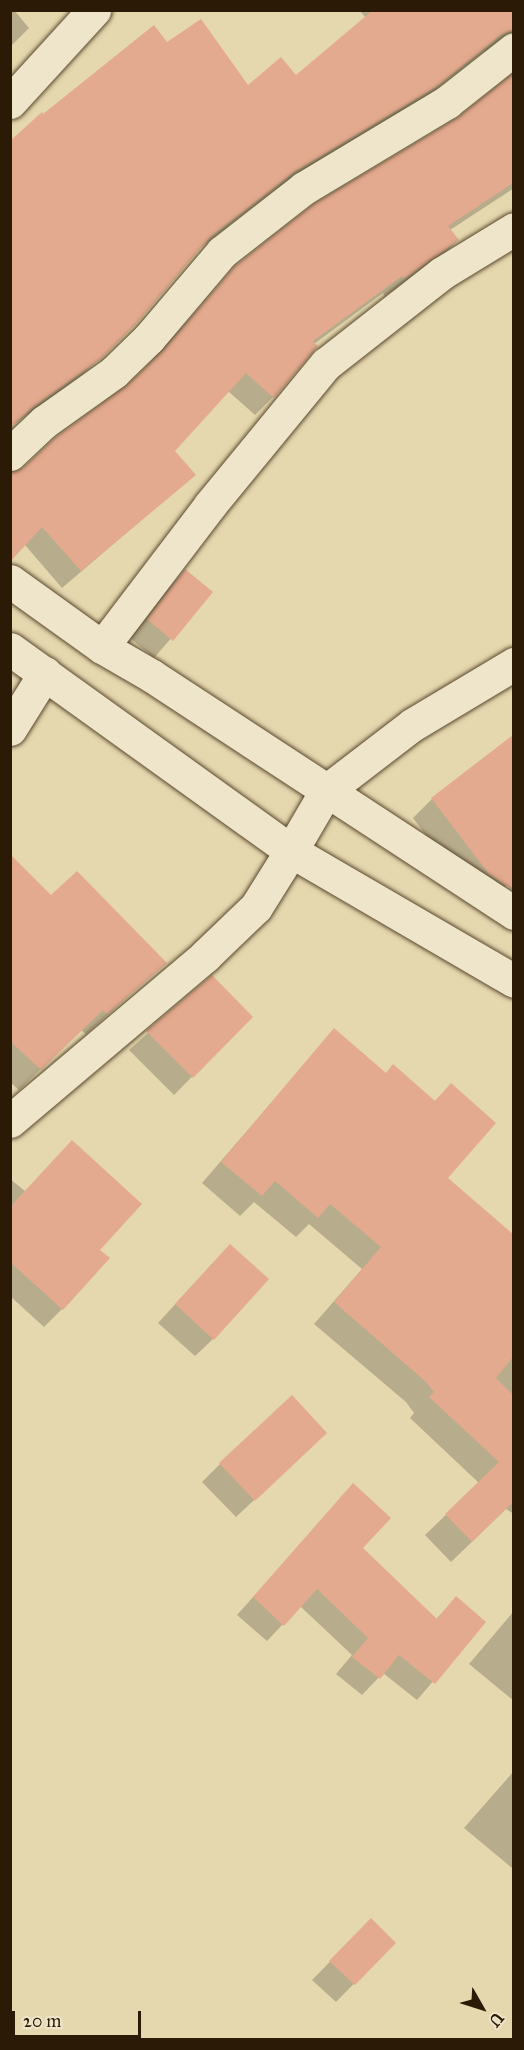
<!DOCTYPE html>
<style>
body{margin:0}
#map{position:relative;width:524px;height:2050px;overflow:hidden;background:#e5d7ae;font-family:"IM FELL Great Primer",serif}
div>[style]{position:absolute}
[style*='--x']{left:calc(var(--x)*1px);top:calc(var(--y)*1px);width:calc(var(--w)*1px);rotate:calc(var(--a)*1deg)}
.shadow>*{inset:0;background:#0003}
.building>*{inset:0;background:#e4aa8f}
.roads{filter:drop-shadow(0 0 2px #5a492f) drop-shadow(0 0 2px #5a492f)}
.minor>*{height:33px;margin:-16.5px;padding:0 16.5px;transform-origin:16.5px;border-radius:16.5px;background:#eee5ca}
.secondary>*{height:33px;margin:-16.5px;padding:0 16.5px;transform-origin:16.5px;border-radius:16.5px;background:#eee5ca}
span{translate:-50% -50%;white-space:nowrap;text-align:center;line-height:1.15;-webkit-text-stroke:5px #eee5ca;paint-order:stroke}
.frame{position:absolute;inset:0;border:12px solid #2b1a05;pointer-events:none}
.north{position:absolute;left:452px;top:1978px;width:60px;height:60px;-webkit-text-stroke:4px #eee5ca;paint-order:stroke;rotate:129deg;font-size:16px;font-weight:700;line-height:24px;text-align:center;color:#2b1a05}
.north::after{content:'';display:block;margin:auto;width:21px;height:27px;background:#2b1a05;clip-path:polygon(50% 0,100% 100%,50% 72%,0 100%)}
.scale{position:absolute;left:12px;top:2011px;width:129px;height:27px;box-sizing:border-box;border:3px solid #2b1a05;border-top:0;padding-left:8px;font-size:18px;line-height:21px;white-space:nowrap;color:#2b1a05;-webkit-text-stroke:4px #eee5ca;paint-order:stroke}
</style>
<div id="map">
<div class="shadow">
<i style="clip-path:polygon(10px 10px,14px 10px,29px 28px,10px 47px)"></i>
<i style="clip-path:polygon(359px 10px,514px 10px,514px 62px,493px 48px,483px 52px,417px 104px,273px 191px,199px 249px,134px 324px,82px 375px,13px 425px,43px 116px,167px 44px,248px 88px,296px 77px,366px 18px)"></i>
<i style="clip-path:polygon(514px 75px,514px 188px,450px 230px,458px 240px,440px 258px,385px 296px,383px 293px,314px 344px,273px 397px,255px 415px,228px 391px,173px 451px,194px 475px,62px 588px,25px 545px,10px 561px,23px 469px,128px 387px,236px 267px,458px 119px)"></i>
<i style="clip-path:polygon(185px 571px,210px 593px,154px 658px,130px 638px,167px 589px)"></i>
<i style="clip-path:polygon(514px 737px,514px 880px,484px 902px,470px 893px,413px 818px,432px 799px)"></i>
<i style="clip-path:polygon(10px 856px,51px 897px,165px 963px,86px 1034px,81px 1030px,19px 1090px,10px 1082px)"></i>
<i style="clip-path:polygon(211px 977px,251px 1017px,174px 1095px,129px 1050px)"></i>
<i style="clip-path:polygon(334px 1030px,385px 1075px,434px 1102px,451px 1085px,446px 1178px,514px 1236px,514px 1514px,506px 1509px,451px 1562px,425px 1535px,479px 1483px,410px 1418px,414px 1413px,406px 1402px,314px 1324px,362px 1269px,309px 1224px,296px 1237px,254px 1202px,240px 1216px,202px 1183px)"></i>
<i style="clip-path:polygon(10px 1179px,98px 1250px,62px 1309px,44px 1327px,10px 1296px)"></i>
<i style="clip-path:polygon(212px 1264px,213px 1339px,195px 1356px,158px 1323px)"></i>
<i style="clip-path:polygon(307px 1450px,236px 1517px,202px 1482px,220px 1464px)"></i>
<i style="clip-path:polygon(353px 1485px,360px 1548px,436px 1619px,456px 1599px,484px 1622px,417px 1700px,383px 1673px,362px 1695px,336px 1674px,352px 1655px,300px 1606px,267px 1641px,237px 1615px)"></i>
<i style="clip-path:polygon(514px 1611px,514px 1701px,469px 1664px)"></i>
<i style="clip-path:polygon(514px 1771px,514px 1866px,512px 1868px,464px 1828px)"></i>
<i style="clip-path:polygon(371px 1920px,394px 1943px,336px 2002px,312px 1980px)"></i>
</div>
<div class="building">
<i style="clip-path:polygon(373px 10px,513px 10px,513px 31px,502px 34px,436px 87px,294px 172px,210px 237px,135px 325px,102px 358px,33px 407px,10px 428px,10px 141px,42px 112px,43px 114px,154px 25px,167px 42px,201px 19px,248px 85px,281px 57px,296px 75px)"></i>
<i style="clip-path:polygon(513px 73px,513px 183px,448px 226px,459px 240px,404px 279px,402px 276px,313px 341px,318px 346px,274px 398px,246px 373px,175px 451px,196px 475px,81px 571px,42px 527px,10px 562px,10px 472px,23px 468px,56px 437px,127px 385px,163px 350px,235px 266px,315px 203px,457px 118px)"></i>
<i style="clip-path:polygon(185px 569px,213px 592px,173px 641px,147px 619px)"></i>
<i style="clip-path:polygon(513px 735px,513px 890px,489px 874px,431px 798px)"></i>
<i style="clip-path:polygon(10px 854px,51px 895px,77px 871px,167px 963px,107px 1014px,103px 1010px,41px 1070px,10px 1041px)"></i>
<i style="clip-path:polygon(212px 975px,253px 1017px,193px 1078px,146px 1031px)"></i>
<i style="clip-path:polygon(334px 1028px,386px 1073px,393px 1064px,435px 1101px,451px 1083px,496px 1123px,448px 1178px,513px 1234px,513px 1357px,496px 1378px,513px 1395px,513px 1502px,472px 1542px,445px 1514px,499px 1462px,429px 1397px,434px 1392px,426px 1382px,334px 1302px,381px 1247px,330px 1204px,318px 1218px,275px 1181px,262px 1196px,221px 1162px)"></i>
<i style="clip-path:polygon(72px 1140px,142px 1204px,100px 1250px,110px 1258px,63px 1310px,10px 1262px,10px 1207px)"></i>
<i style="clip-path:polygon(230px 1244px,269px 1279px,214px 1340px,175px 1304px)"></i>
<i style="clip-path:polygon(292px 1395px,327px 1433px,255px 1501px,219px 1463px)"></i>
<i style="clip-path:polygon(353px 1483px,391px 1518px,363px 1548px,437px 1619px,456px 1596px,486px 1622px,435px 1684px,399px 1655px,380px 1679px,352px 1657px,368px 1638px,317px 1589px,284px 1626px,253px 1597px)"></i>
<i style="clip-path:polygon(371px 1918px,396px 1943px,355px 1985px,329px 1961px)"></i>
</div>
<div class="roads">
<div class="minor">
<i style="--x:10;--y:102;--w:125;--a:-47.6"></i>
<i style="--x:10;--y:454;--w:47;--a:-43.3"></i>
<i style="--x:44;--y:422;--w:86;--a:-35.5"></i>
<i style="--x:114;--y:372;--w:49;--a:-44.2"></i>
<i style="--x:149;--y:338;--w:113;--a:-49.7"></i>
<i style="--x:222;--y:252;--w:104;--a:-38"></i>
<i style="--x:304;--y:188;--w:167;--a:-31"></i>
<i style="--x:447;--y:102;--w:85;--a:-38.3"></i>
<i style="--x:102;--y:647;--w:178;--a:-52.7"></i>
<i style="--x:210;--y:505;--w:183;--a:-50.6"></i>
<i style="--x:326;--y:364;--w:147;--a:-38.1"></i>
<i style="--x:442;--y:273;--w:84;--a:-31.4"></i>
<i style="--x:10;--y:729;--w:66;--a:-58"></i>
<i style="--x:326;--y:791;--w:108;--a:-37.5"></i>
<i style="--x:412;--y:725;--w:119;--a:-30.9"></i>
<i style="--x:10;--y:1121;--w:255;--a:-40.2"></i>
<i style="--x:205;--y:956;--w:71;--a:-43.9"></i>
<i style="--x:256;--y:907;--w:66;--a:-58"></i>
</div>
<div class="secondary">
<i style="--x:10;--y:581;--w:113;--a:35.7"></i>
<i style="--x:102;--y:647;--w:58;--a:30.1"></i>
<i style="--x:152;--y:676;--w:433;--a:33.2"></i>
<i style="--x:10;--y:649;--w:346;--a:35.7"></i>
<i style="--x:291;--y:851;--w:258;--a:30.2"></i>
<i style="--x:291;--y:851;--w:69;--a:-59.7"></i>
</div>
</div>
<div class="frame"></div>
<div class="north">U</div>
<div class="scale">20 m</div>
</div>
